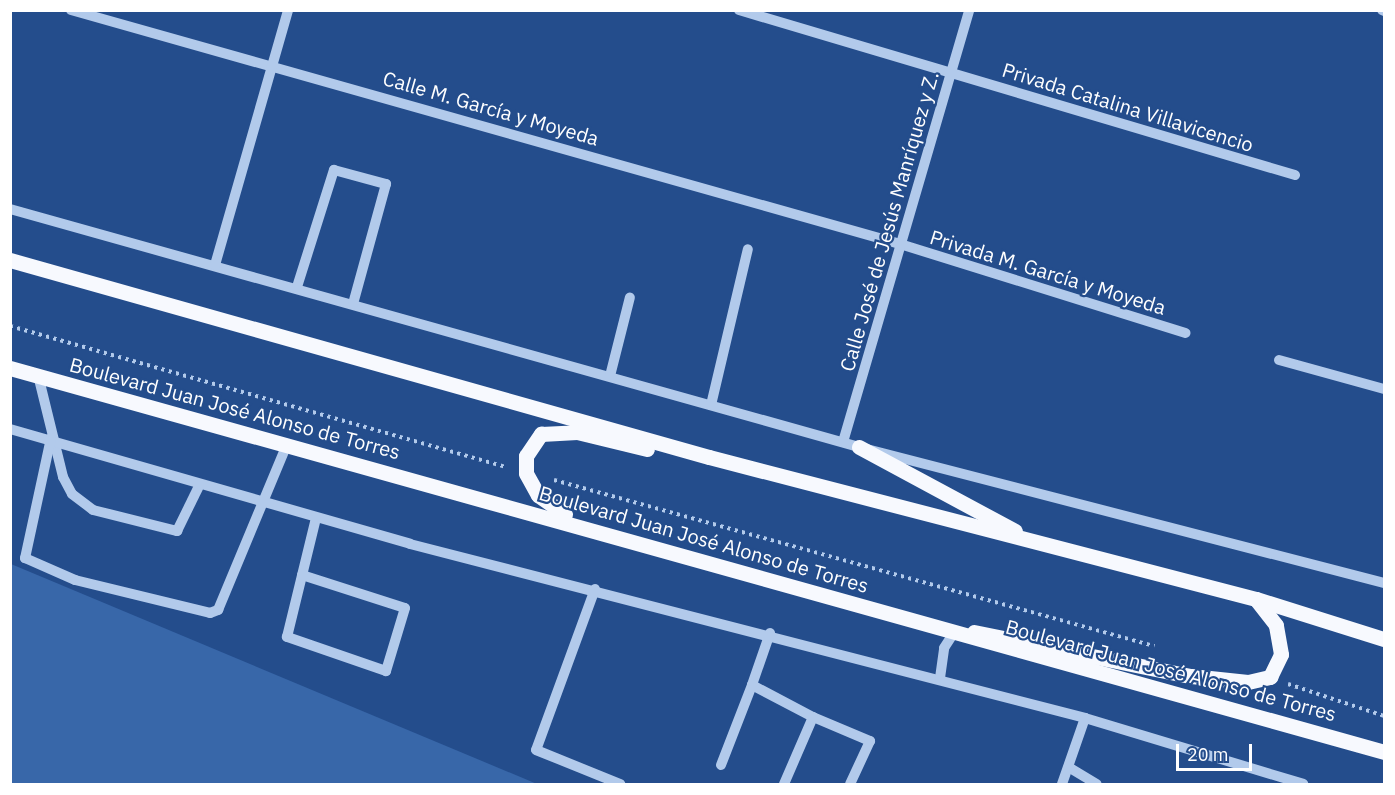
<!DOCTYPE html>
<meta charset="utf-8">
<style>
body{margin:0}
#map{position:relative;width:1395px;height:795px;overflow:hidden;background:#244d8c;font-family:"IBM Plex Sans",sans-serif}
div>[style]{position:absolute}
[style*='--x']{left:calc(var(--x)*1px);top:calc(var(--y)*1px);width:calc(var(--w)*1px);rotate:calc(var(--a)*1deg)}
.green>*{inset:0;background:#3867a9}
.path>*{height:4px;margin-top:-2px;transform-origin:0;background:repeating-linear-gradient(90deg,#b2caeb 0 3px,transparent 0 7.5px)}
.minor>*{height:10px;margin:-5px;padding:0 5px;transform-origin:5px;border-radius:5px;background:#b2caeb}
.major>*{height:15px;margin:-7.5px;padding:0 7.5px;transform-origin:7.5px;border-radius:7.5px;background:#f7f9fe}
span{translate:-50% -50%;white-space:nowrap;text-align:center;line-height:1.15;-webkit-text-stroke:4.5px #244d8c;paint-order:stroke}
.street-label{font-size:20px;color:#fff}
.frame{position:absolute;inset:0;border:12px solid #fff;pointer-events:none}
.scale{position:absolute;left:1176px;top:744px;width:76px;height:27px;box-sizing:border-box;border:3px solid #fff;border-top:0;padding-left:8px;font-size:18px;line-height:21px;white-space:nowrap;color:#fff;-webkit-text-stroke:4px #244d8c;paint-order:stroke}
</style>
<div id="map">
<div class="green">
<i style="clip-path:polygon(11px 564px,537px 784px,11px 784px)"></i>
</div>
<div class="path">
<i style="--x:10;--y:326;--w:516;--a:15.87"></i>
<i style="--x:554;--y:480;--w:623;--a:15.46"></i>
<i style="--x:1288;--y:684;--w:101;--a:18.4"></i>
</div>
<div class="minor">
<i style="--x:71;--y:10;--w:861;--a:15.76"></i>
<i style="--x:900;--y:244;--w:299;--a:17.3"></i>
<i style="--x:739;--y:10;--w:580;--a:16.53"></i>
<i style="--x:1382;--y:10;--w:2;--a:27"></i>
<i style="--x:10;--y:209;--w:882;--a:15.66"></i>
<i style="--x:859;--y:447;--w:542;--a:14.52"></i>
<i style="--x:215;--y:265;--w:265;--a:-74"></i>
<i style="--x:297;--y:287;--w:123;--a:-72.5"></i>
<i style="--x:334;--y:170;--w:54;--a:15.1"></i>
<i style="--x:386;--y:184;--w:124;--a:105.4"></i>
<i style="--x:1279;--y:360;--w:109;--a:15.4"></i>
<i style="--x:38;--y:375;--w:105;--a:76.2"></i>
<i style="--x:63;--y:477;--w:19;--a:62"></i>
<i style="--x:72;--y:494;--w:26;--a:37"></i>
<i style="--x:93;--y:510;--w:87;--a:14"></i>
<i style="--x:177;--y:531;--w:52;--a:-63.9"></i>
<i style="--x:610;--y:376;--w:81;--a:-75.8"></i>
<i style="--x:711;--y:405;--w:160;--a:-76.7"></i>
<i style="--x:10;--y:429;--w:416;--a:16"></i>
<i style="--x:410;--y:544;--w:697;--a:14.45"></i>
<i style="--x:1085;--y:718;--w:228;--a:16.8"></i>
<i style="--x:51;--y:438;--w:123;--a:102.2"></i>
<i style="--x:25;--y:558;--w:55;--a:23.7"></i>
<i style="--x:75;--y:580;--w:139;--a:13.7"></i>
<i style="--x:210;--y:613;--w:9;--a:-21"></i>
<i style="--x:218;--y:610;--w:180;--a:-67.4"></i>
<i style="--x:843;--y:442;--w:450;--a:-73.7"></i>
<i style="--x:302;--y:575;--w:108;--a:17.8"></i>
<i style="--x:405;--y:608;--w:66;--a:106.8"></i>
<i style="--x:386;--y:671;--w:105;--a:-161"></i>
<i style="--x:287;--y:637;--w:122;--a:-76.3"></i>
<i style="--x:595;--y:589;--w:171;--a:110.1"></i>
<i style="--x:536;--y:750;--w:91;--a:22"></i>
<i style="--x:770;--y:633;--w:55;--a:109.1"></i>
<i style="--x:752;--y:685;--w:69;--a:27.7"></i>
<i style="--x:813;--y:717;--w:73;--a:113.4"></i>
<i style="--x:940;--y:678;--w:30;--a:-82"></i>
<i style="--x:944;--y:648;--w:17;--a:-57"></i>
<i style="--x:813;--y:717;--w:62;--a:22.8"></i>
<i style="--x:870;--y:741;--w:47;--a:114.9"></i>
<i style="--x:721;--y:765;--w:86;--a:-68.8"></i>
<i style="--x:1070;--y:768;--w:31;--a:31"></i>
<i style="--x:1062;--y:784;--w:70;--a:-70.8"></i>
</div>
<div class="major">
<i style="--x:10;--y:260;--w:726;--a:15.74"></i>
<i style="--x:709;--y:457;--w:565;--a:14.55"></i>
<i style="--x:1256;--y:599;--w:134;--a:17.4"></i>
<i style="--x:10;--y:368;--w:1427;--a:15.61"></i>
<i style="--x:859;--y:447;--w:177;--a:28.3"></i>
<i style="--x:565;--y:514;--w:33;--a:-145"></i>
<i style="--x:538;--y:495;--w:25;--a:-119"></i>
<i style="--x:526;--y:473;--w:17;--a:-90"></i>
<i style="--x:526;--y:456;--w:27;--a:-56"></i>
<i style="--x:541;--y:434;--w:36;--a:-3"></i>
<i style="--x:577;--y:432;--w:72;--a:13.7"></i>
<i style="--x:974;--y:632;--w:221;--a:11.5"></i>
<i style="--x:1191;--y:676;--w:57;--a:6"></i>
<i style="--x:1248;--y:682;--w:23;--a:-13"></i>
<i style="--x:1270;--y:677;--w:25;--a:-64"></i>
<i style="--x:1281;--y:654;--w:29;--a:-100"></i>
<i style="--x:1276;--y:625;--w:33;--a:-128"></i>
</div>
<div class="street-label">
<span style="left:1128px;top:107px;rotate:17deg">Privada Catalina Villavicencio</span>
<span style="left:491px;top:108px;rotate:16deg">Calle M. García y Moyeda</span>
<span style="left:889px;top:221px;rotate:-74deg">Calle José de Jesús Manríquez y Z.</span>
<span style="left:1048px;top:272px;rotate:17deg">Privada M. García y Moyeda</span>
<span style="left:235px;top:408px;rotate:15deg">Boulevard Juan José Alonso de Torres</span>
<span style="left:704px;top:539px;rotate:16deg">Boulevard Juan José Alonso de Torres</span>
<span style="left:1171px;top:670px;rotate:15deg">Boulevard Juan José Alonso de Torres</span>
</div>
<div class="frame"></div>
<div class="scale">20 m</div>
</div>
